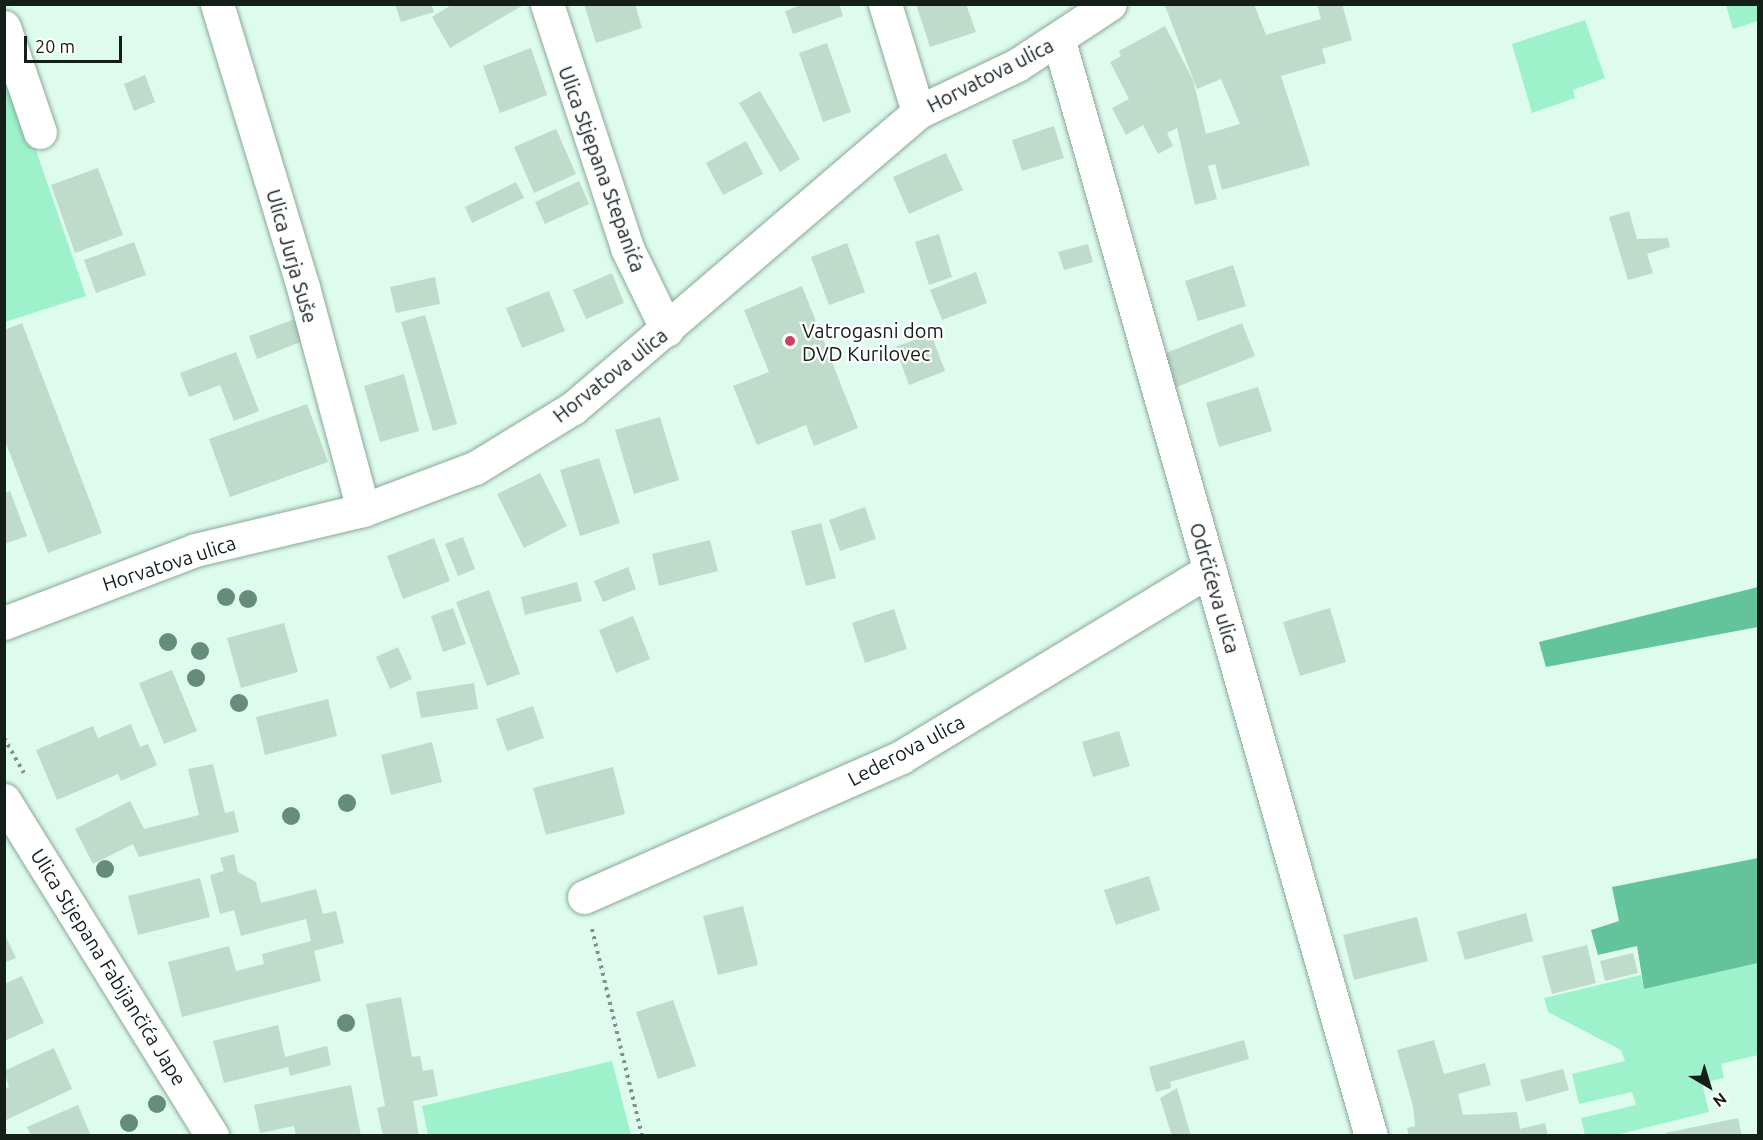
<!DOCTYPE html>
<meta charset="utf-8">
<style>
body{margin:0}
#map{position:relative;width:1763px;height:1140px;overflow:hidden;background:#defced;font-family:Ubuntu,sans-serif}
div>[style]{position:absolute}
[style*='--x']{left:calc(var(--x)*1px);top:calc(var(--y)*1px);width:calc(var(--w)*1px);rotate:calc(var(--a)*1deg)}
.green>*{inset:0;background:#9df1cb}
.forest>*{inset:0;background:#63c49c}
.building>*{inset:0;background:#bedbcc}
.path>*{height:4px;margin-top:-2px;transform-origin:0;background:repeating-linear-gradient(90deg,#7f9489 0 3px,transparent 0 7.5px)}
.roads{filter:drop-shadow(0 0 2px #8ba799) drop-shadow(0 0 2px #8ba799)}
.minor>*{height:33px;margin:-16.5px;padding:0 16.5px;transform-origin:16.5px;border-radius:16.5px;background:#fff}
.trees>*{width:18px;height:18px;margin:-9px;border-radius:50%;background:#668c7d}
.dots>*{width:16px;height:16px;translate:-50% -50%;box-sizing:border-box;border:3px solid #fff;border-radius:50%}
span{translate:-50% -50%;white-space:nowrap;text-align:center;line-height:1.15;-webkit-text-stroke:4.5px #fff;paint-order:stroke}
.street-label{font-size:20px;color:#141f1a}
.poi-label{font-size:20px;color:#141f1a}
.left{translate:0 -50%;text-align:left}
.frame{position:absolute;inset:0;border:6px solid #141f1a;pointer-events:none}
.north{position:absolute;left:1679px;top:1056px;width:60px;height:60px;-webkit-text-stroke:4px #fff;paint-order:stroke;rotate:142deg;font-size:16px;font-weight:700;line-height:24px;text-align:center;color:#141f1a}
.north::after{content:'';display:block;margin:auto;width:21px;height:27px;background:#141f1a;clip-path:polygon(50% 0,100% 100%,50% 72%,0 100%)}
.scale{position:absolute;left:24px;top:36px;width:98px;height:27px;box-sizing:border-box;border:3px solid #141f1a;border-top:0;padding-left:8px;font-size:18px;line-height:21px;white-space:nowrap;color:#141f1a;-webkit-text-stroke:4px #fff;paint-order:stroke}
</style>
<div id="map">
<div class="green">
<i style="clip-path:polygon(1726px 5px,1758px 5px,1758px 21px,1733px 29px)"></i>
<i style="clip-path:polygon(1585px 20px,1605px 78px,1573px 90px,1575px 98px,1532px 113px,1512px 44px)"></i>
<i style="clip-path:polygon(14px 86px,86px 296px,5px 322px,4px 90px)"></i>
<i style="clip-path:polygon(1758px 963px,1758px 1055px,1721px 1064px,1724px 1078px,1702px 1083px,1709px 1112px,1616px 1135px,1585px 1135px,1581px 1118px,1636px 1105px,1632px 1092px,1579px 1104px,1572px 1074px,1625px 1061px,1621px 1050px,1548px 1012px,1544px 998px,1641px 975px,1644px 989px)"></i>
<i style="clip-path:polygon(612px 1061px,631px 1135px,428px 1135px,422px 1106px)"></i>
</div>
<div class="forest">
<i style="clip-path:polygon(1758px 587px,1758px 627px,1546px 667px,1539px 642px)"></i>
<i style="clip-path:polygon(1758px 858px,1758px 963px,1644px 989px,1637px 946px,1598px 955px,1591px 930px,1619px 921px,1612px 887px)"></i>
</div>
<div class="building">
<i style="clip-path:polygon(395px 4px,431px 4px,434px 12px,401px 22px)"></i>
<i style="clip-path:polygon(453px 4px,525px 4px,450px 48px,432px 17px)"></i>
<i style="clip-path:polygon(584px 4px,635px 4px,642px 28px,596px 43px)"></i>
<i style="clip-path:polygon(803px 4px,839px 4px,843px 16px,793px 34px,785px 11px)"></i>
<i style="clip-path:polygon(916px 4px,966px 4px,976px 32px,930px 47px)"></i>
<i style="clip-path:polygon(1254px 4px,1266px 35px,1321px 19px,1317px 4px,1342px 4px,1352px 40px,1322px 49px,1326px 63px,1281px 76px,1310px 165px,1222px 190px,1215px 164px,1208px 166px,1217px 199px,1195px 205px,1177px 128px,1167px 133px,1173px 146px,1158px 154px,1143px 125px,1126px 135px,1112px 108px,1129px 99px,1110px 62px,1121px 56px,1119px 51px,1165px 26px,1193px 80px,1206px 134px,1240px 124px,1221px 79px,1197px 89px,1165px 6px)"></i>
<i style="clip-path:polygon(827px 43px,851px 112px,823px 122px,799px 53px)"></i>
<i style="clip-path:polygon(531px 48px,547px 95px,500px 113px,483px 66px)"></i>
<i style="clip-path:polygon(145px 75px,155px 102px,134px 111px,124px 84px)"></i>
<i style="clip-path:polygon(760px 91px,800px 159px,780px 172px,739px 103px)"></i>
<i style="clip-path:polygon(1054px 126px,1064px 158px,1022px 171px,1012px 140px)"></i>
<i style="clip-path:polygon(556px 129px,576px 174px,534px 193px,514px 147px)"></i>
<i style="clip-path:polygon(746px 141px,763px 174px,723px 195px,706px 163px)"></i>
<i style="clip-path:polygon(946px 153px,963px 190px,909px 214px,893px 177px)"></i>
<i style="clip-path:polygon(98px 168px,123px 235px,75px 253px,51px 185px)"></i>
<i style="clip-path:polygon(579px 181px,589px 204px,545px 224px,535px 202px)"></i>
<i style="clip-path:polygon(516px 182px,524px 198px,472px 223px,465px 207px)"></i>
<i style="clip-path:polygon(1629px 211px,1637px 239px,1668px 238px,1670px 247px,1647px 254px,1653px 273px,1628px 280px,1609px 217px)"></i>
<i style="clip-path:polygon(939px 234px,952px 277px,929px 285px,915px 242px)"></i>
<i style="clip-path:polygon(134px 242px,146px 275px,96px 293px,84px 260px)"></i>
<i style="clip-path:polygon(847px 243px,865px 292px,829px 305px,811px 257px)"></i>
<i style="clip-path:polygon(1088px 244px,1093px 262px,1064px 270px,1058px 252px)"></i>
<i style="clip-path:polygon(1233px 265px,1246px 306px,1198px 321px,1185px 281px)"></i>
<i style="clip-path:polygon(976px 272px,987px 303px,942px 320px,930px 290px)"></i>
<i style="clip-path:polygon(612px 273px,624px 303px,586px 319px,573px 290px)"></i>
<i style="clip-path:polygon(435px 277px,440px 304px,396px 313px,390px 287px)"></i>
<i style="clip-path:polygon(802px 286px,858px 428px,814px 446px,806px 425px,757px 445px,733px 386px,769px 372px,744px 310px)"></i>
<i style="clip-path:polygon(549px 291px,565px 331px,522px 348px,506px 308px)"></i>
<i style="clip-path:polygon(425px 315px,457px 424px,433px 431px,401px 322px)"></i>
<i style="clip-path:polygon(295px 319px,303px 341px,257px 359px,249px 336px)"></i>
<i style="clip-path:polygon(22px 323px,102px 533px,48px 553px,4px 438px,4px 330px)"></i>
<i style="clip-path:polygon(1242px 323px,1255px 356px,1174px 388px,1161px 355px)"></i>
<i style="clip-path:polygon(931px 334px,945px 371px,909px 385px,895px 347px)"></i>
<i style="clip-path:polygon(236px 352px,259px 411px,234px 421px,220px 385px,189px 397px,180px 373px)"></i>
<i style="clip-path:polygon(404px 374px,419px 431px,380px 442px,364px 386px)"></i>
<i style="clip-path:polygon(1258px 387px,1272px 431px,1219px 447px,1206px 403px)"></i>
<i style="clip-path:polygon(307px 404px,328px 462px,230px 497px,209px 439px)"></i>
<i style="clip-path:polygon(660px 417px,679px 480px,634px 494px,615px 430px)"></i>
<i style="clip-path:polygon(599px 458px,620px 523px,580px 536px,560px 470px)"></i>
<i style="clip-path:polygon(540px 473px,567px 526px,524px 548px,497px 494px)"></i>
<i style="clip-path:polygon(10px 491px,27px 536px,4px 544px,4px 493px)"></i>
<i style="clip-path:polygon(865px 507px,876px 539px,840px 551px,829px 520px)"></i>
<i style="clip-path:polygon(821px 523px,836px 578px,806px 586px,791px 531px)"></i>
<i style="clip-path:polygon(463px 537px,475px 569px,458px 576px,445px 544px)"></i>
<i style="clip-path:polygon(434px 538px,450px 581px,403px 599px,387px 556px)"></i>
<i style="clip-path:polygon(710px 540px,718px 571px,659px 586px,652px 554px)"></i>
<i style="clip-path:polygon(628px 567px,636px 589px,603px 602px,594px 581px)"></i>
<i style="clip-path:polygon(577px 582px,582px 601px,525px 615px,521px 597px)"></i>
<i style="clip-path:polygon(489px 590px,520px 674px,487px 686px,456px 602px)"></i>
<i style="clip-path:polygon(453px 608px,466px 644px,443px 652px,431px 616px)"></i>
<i style="clip-path:polygon(1330px 608px,1346px 662px,1300px 676px,1283px 622px)"></i>
<i style="clip-path:polygon(894px 609px,907px 649px,865px 663px,852px 623px)"></i>
<i style="clip-path:polygon(633px 616px,650px 659px,616px 673px,599px 630px)"></i>
<i style="clip-path:polygon(284px 623px,298px 672px,241px 688px,227px 638px)"></i>
<i style="clip-path:polygon(398px 647px,412px 679px,390px 689px,376px 657px)"></i>
<i style="clip-path:polygon(172px 670px,197px 731px,164px 744px,139px 683px)"></i>
<i style="clip-path:polygon(474px 683px,478px 709px,421px 718px,416px 692px)"></i>
<i style="clip-path:polygon(328px 699px,337px 736px,265px 755px,256px 717px)"></i>
<i style="clip-path:polygon(533px 706px,544px 738px,507px 751px,496px 719px)"></i>
<i style="clip-path:polygon(131px 724px,140px 747px,148px 744px,157px 765px,121px 781px,118px 774px,57px 800px,36px 750px,93px 726px,98px 738px)"></i>
<i style="clip-path:polygon(1119px 731px,1130px 766px,1093px 777px,1082px 742px)"></i>
<i style="clip-path:polygon(432px 742px,442px 782px,391px 795px,381px 755px)"></i>
<i style="clip-path:polygon(213px 764px,225px 813px,234px 811px,239px 832px,139px 857px,133px 844px,93px 864px,75px 829px,130px 801px,144px 829px,199px 815px,188px 769px)"></i>
<i style="clip-path:polygon(613px 767px,625px 814px,546px 835px,533px 788px)"></i>
<i style="clip-path:polygon(234px 854px,238px 872px,256px 882px,261px 903px,316px 889px,323px 914px,336px 911px,344px 943px,314px 951px,321px 981px,182px 1017px,168px 962px,229px 946px,236px 971px,264px 964px,262px 954px,311px 941px,306px 919px,241px 936px,234px 910px,220px 914px,210px 875px,224px 871px,220px 858px)"></i>
<i style="clip-path:polygon(1149px 876px,1160px 910px,1116px 925px,1104px 890px)"></i>
<i style="clip-path:polygon(200px 878px,210px 917px,138px 935px,128px 896px)"></i>
<i style="clip-path:polygon(743px 906px,758px 965px,718px 975px,703px 916px)"></i>
<i style="clip-path:polygon(1526px 913px,1533px 941px,1465px 960px,1457px 932px)"></i>
<i style="clip-path:polygon(1417px 917px,1428px 961px,1354px 980px,1343px 935px)"></i>
<i style="clip-path:polygon(4px 933px,16px 958px,4px 963px)"></i>
<i style="clip-path:polygon(1587px 945px,1596px 983px,1552px 994px,1542px 956px)"></i>
<i style="clip-path:polygon(1633px 953px,1638px 973px,1605px 981px,1600px 961px)"></i>
<i style="clip-path:polygon(22px 976px,44px 1023px,4px 1041px,4px 984px)"></i>
<i style="clip-path:polygon(401px 997px,412px 1057px,420px 1056px,423px 1071px,433px 1069px,438px 1096px,413px 1101px,419px 1136px,383px 1136px,377px 1108px,385px 1106px,366px 1004px)"></i>
<i style="clip-path:polygon(673px 1000px,696px 1066px,658px 1079px,636px 1012px)"></i>
<i style="clip-path:polygon(278px 1025px,285px 1057px,327px 1046px,331px 1065px,290px 1076px,288px 1067px,224px 1083px,213px 1041px)"></i>
<i style="clip-path:polygon(1244px 1040px,1249px 1059px,1170px 1082px,1171px 1088px,1156px 1092px,1149px 1067px)"></i>
<i style="clip-path:polygon(1434px 1040px,1444px 1074px,1485px 1063px,1491px 1085px,1458px 1094px,1463px 1115px,1517px 1112px,1520px 1129px,1545px 1123px,1548px 1136px,1409px 1136px,1407px 1128px,1415px 1126px,1413px 1106px,1397px 1050px)"></i>
<i style="clip-path:polygon(54px 1048px,72px 1089px,4px 1121px,4px 1089px,9px 1087px,4px 1071px)"></i>
<i style="clip-path:polygon(1563px 1069px,1569px 1090px,1526px 1102px,1520px 1080px)"></i>
<i style="clip-path:polygon(351px 1085px,361px 1136px,296px 1136px,294px 1126px,260px 1133px,254px 1105px)"></i>
<i style="clip-path:polygon(1177px 1088px,1191px 1136px,1172px 1136px,1160px 1098px)"></i>
<i style="clip-path:polygon(78px 1105px,91px 1136px,31px 1136px,27px 1127px)"></i>
<i style="clip-path:polygon(1738px 1118px,1742px 1136px,1665px 1136px,1665px 1133px)"></i>
</div>
<div class="path">
<i style="--x:4;--y:738;--w:40;--a:60.3"></i>
<i style="--x:592;--y:929;--w:213;--a:76.4"></i>
</div>
<div class="roads">
<div class="minor">
<i style="--x:217;--y:4;--w:296;--a:73.1"></i>
<i style="--x:303;--y:287;--w:231;--a:74.9"></i>
<i style="--x:547;--y:4;--w:257;--a:71.8"></i>
<i style="--x:627;--y:248;--w:91;--a:64"></i>
<i style="--x:885;--y:4;--w:113;--a:73"></i>
<i style="--x:4;--y:27;--w:111;--a:71.1"></i>
<i style="--x:1059;--y:41;--w:1139;--a:74.1"></i>
<i style="--x:4;--y:623;--w:204;--a:-20.9"></i>
<i style="--x:195;--y:550;--w:173;--a:-13.4"></i>
<i style="--x:363;--y:510;--w:120;--a:-20.6"></i>
<i style="--x:475;--y:468;--w:115;--a:-31.5"></i>
<i style="--x:573;--y:408;--w:455;--a:-40.6"></i>
<i style="--x:918;--y:112;--w:110;--a:-25.4"></i>
<i style="--x:1017;--y:65;--w:111;--a:-33.3"></i>
<i style="--x:4;--y:800;--w:395;--a:58.2"></i>
<i style="--x:584;--y:897;--w:347;--a:-23.8"></i>
<i style="--x:901;--y:757;--w:361;--a:-31.2"></i>
</div>
</div>
<div class="trees">
<i style="left:226px;top:597px"></i>
<i style="left:248px;top:599px"></i>
<i style="left:168px;top:642px"></i>
<i style="left:200px;top:651px"></i>
<i style="left:196px;top:678px"></i>
<i style="left:239px;top:703px"></i>
<i style="left:347px;top:803px"></i>
<i style="left:291px;top:816px"></i>
<i style="left:105px;top:869px"></i>
<i style="left:346px;top:1023px"></i>
<i style="left:157px;top:1104px"></i>
<i style="left:129px;top:1123px"></i>
</div>
<div class="dots">
<i style="left:790px;top:341px;background:#ce3f62"></i>
</div>
<div class="street-label">
<span style="left:990px;top:75px;rotate:-27deg">Horvatova ulica</span>
<span style="left:602px;top:169px;rotate:70deg">Ulica Stjepana Stepanića</span>
<span style="left:292px;top:256px;rotate:74deg">Ulica Jurja Suše</span>
<span style="left:610px;top:375px;rotate:-38deg">Horvatova ulica</span>
<span style="left:169px;top:563px;rotate:-18deg">Horvatova ulica</span>
<span style="left:1215px;top:588px;rotate:74deg">Odrčićeva ulica</span>
<span style="left:906px;top:750px;rotate:-28deg">Lederova ulica</span>
<span style="left:109px;top:967px;rotate:58deg">Ulica Stjepana Fabijančića Jape</span>
</div>
<div class="poi-label">
<span class="left" style="left:802px;top:342px">Vatrogasni dom<br>DVD Kurilovec</span>
</div>
<div class="frame"></div>
<div class="north">N</div>
<div class="scale">20 m</div>
</div>
